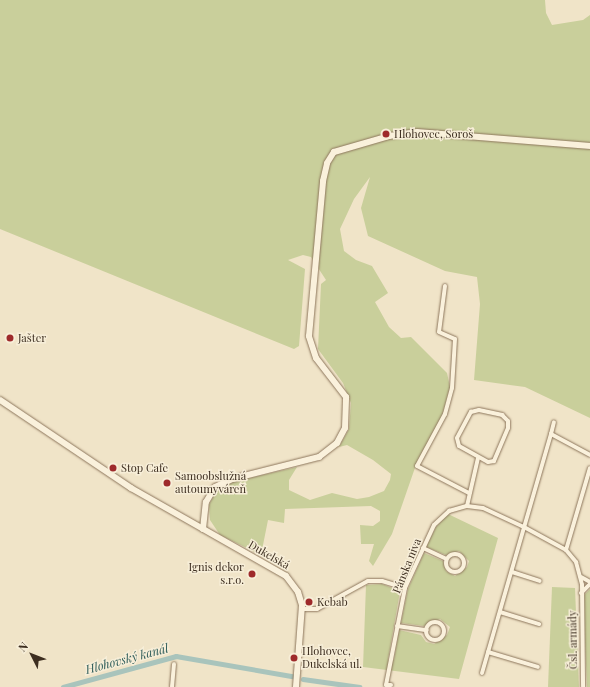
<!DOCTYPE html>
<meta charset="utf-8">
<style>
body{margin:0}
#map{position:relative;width:590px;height:687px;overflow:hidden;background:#f0e4c8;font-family:"Playfair Display",serif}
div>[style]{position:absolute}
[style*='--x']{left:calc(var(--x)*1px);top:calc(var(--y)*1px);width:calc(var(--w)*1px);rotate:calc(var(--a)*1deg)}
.green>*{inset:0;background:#c9cf9b}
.canal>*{height:4.5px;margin:-2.25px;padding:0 2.25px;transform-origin:2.25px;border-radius:2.25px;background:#a9c4bc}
.roads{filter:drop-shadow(0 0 1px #8d765c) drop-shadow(0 0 1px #8d765c)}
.street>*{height:4px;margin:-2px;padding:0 2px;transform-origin:2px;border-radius:2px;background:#faf1dc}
.street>.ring{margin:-2px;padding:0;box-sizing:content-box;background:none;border:4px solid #faf1dc;border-radius:50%}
.secondary>*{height:6px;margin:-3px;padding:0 3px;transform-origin:3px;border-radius:3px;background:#faf1dc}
.dots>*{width:11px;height:11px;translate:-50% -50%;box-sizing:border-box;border:2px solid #f7eed8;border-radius:50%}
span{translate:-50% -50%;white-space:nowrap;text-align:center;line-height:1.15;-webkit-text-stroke:3px #f7eed8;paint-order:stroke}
.poi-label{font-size:11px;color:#3d2e20}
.left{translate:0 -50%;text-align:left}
.right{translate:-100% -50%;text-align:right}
.street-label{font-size:11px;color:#3d2e20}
.water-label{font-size:12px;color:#2f5d5a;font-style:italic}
.north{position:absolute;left:12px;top:635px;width:40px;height:40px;-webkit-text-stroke:3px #f7eed8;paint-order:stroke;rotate:312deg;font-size:11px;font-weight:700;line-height:16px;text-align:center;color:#3d2e20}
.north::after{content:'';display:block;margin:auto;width:14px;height:18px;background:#3d2e20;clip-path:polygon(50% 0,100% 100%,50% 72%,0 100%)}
</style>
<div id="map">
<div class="green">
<i style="clip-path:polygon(0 0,545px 0,546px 13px,552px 25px,583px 20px,590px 15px,590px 418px,525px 387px,474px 380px,480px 304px,477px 277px,445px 271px,368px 236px,361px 208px,370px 177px,354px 199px,340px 229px,344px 251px,356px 260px,372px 266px,388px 293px,375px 302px,389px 327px,401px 338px,411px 337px,447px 373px,450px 387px,441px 420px,417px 462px,392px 534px,373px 566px,369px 561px,374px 544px,361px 544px,360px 525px,373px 526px,380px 521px,380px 511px,371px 506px,285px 509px,284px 523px,268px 520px,261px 555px,220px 535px,210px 520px,209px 505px,215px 493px,228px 483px,297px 467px,289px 480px,289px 490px,310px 500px,332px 493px,357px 499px,369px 497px,384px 491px,390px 480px,391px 474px,373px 460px,347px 445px,339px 447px,349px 429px,351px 403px,343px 383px,318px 349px,321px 284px,326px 280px,311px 257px,303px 255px,288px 260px,305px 269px,299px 346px,294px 349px,0 229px)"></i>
<i style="clip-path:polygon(448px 514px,498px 538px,459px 679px,363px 667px,366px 585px,382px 584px,400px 591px,388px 660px,394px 660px,399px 630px,421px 635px,426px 642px,434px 644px,447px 635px,450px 627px,440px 619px,424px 626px,401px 623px,408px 589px,424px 553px,443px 561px,446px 571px,455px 576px,467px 567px,469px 561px,459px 551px,446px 555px,426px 547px,436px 527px)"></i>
<i style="clip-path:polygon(552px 587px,575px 588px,579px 687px,548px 687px)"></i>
<i style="clip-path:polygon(590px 589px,590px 687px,587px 687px,583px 596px)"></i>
</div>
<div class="canal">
<i style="--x:303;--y:679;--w:57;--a:8.1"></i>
<i style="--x:63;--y:687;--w:117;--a:-15.3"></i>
<i style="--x:176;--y:656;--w:118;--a:9.8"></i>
</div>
<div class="roads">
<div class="street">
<i style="--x:445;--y:286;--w:46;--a:97.4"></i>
<i style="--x:439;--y:332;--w:17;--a:24"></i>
<i style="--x:455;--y:339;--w:49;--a:93.5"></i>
<i style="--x:452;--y:388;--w:27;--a:105"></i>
<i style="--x:445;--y:414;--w:59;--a:118.3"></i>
<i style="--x:417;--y:466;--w:59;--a:27.4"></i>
<i style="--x:479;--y:410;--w:24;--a:12"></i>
<i style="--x:502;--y:415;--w:8;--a:45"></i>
<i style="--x:508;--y:421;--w:7;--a:90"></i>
<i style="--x:508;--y:428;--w:36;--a:113"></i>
<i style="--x:494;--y:461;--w:6;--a:171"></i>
<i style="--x:488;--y:462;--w:33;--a:-151"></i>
<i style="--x:459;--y:446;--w:8;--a:-104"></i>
<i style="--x:457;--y:438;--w:30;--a:-62"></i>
<i style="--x:471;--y:412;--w:8;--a:-14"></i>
<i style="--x:551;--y:434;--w:12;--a:-76"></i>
<i style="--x:467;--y:506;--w:16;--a:7"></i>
<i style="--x:483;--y:508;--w:45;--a:24.9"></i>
<i style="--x:524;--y:527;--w:48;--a:28.7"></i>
<i style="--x:566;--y:550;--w:16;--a:50"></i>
<i style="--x:576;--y:562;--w:24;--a:75"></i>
<i style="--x:582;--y:585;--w:102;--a:89.4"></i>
<i style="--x:423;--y:548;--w:26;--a:25"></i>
<i style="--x:566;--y:550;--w:85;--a:-73.7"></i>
<i class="ring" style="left:446px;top:554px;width:14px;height:14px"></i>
<i style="--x:512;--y:572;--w:29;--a:18"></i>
<i style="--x:581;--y:577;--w:10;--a:29"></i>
<i style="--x:581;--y:593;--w:13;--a:-45"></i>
<i style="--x:302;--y:609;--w:15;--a:0"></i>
<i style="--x:317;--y:609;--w:58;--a:-28.8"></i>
<i style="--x:368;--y:581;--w:14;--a:0"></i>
<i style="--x:382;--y:581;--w:24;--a:17"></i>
<i style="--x:500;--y:612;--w:41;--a:17.1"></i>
<i class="ring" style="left:426px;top:622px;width:14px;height:14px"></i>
<i style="--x:397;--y:626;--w:30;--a:8"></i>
<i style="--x:488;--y:652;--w:52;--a:16.7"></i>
<i style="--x:482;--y:673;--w:249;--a:-73.9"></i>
<i style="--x:551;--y:434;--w:44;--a:28.3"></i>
<i style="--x:391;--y:685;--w:5;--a:180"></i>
<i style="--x:386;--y:685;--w:99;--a:-78.9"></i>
<i style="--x:405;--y:588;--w:69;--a:-65.3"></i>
<i style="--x:434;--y:525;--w:21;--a:-43"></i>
<i style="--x:449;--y:511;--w:19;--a:-16"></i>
<i style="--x:467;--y:506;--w:49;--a:-77.1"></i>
<i style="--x:172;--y:687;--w:23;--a:-85"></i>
</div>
<div class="secondary">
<i style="--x:0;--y:400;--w:158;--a:33.9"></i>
<i style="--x:131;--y:488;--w:178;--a:29.6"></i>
<i style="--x:286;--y:576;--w:20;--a:53"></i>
<i style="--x:298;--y:592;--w:14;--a:73"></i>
<i style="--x:302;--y:605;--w:82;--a:94.2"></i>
<i style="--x:203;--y:529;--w:27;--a:-84"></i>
<i style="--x:206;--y:502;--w:17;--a:-59"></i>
<i style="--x:215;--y:487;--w:19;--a:-25"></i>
<i style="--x:232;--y:479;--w:90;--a:-14.2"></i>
<i style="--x:319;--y:457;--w:23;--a:-38"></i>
<i style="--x:337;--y:443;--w:17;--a:-62"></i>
<i style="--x:345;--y:428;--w:31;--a:-88"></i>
<i style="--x:346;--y:397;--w:49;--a:-127.6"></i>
<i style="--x:316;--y:358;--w:23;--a:-108"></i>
<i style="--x:309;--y:336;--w:156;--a:-84.8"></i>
<i style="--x:323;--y:181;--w:18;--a:-77"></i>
<i style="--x:327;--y:163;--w:13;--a:-58"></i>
<i style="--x:334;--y:152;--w:57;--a:-16.2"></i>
<i style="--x:389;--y:136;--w:28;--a:-8"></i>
<i style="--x:417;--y:132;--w:174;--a:4.6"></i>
</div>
</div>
<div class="dots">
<i style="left:386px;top:134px;background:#9e2a2b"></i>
<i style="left:10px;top:338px;background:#9e2a2b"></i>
<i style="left:113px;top:468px;background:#9e2a2b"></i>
<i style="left:167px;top:483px;background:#9e2a2b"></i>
<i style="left:252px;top:574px;background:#9e2a2b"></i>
<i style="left:309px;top:602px;background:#9e2a2b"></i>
<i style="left:294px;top:658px;background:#9e2a2b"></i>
</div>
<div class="poi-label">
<span class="left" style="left:394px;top:134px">Hlohovec, Soroš</span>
<span class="left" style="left:18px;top:338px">Jašter</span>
<span class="left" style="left:121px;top:468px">Stop Cafe</span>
<span class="left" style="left:175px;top:483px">Samoobslužná<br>autoumyváreň</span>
<span class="right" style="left:244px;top:574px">Ignis dekor<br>s.r.o.</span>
<span class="left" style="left:317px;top:602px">Kebab</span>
<span class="left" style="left:302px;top:658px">Hlohovec,<br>Dukelská ul.</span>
</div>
<div class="street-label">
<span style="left:269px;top:555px;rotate:30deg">Dukelská</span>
<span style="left:407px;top:566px;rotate:-68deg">Pánska niva</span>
<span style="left:573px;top:640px;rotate:-91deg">Čsl. armády</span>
</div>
<div class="water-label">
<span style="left:127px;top:659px;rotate:-15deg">Hlohovský kanál</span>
</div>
<div class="north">N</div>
</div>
